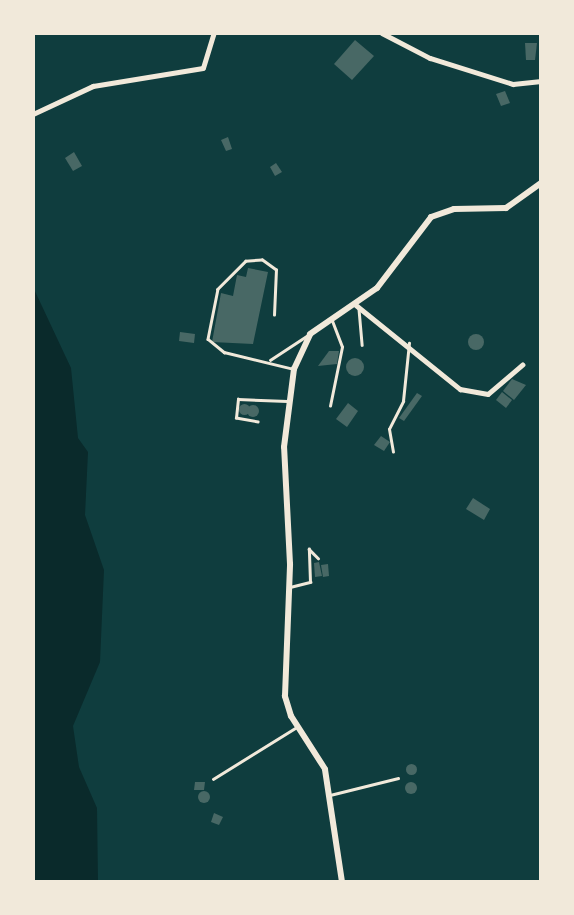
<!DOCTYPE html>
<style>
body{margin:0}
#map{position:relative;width:574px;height:915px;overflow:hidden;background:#0f3d3e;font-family:Literata,serif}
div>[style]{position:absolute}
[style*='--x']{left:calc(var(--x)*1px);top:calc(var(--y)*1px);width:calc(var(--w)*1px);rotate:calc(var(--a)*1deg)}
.water>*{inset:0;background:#0a2a2b}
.building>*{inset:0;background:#486865}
.round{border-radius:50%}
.service>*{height:2.5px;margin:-1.25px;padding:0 1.25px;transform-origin:1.25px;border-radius:1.25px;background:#f1e9da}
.minor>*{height:4.5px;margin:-2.25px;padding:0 2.25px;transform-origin:2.25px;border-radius:2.25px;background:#f1e9da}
.tertiary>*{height:6px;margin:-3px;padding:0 3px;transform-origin:3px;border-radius:3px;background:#f1e9da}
span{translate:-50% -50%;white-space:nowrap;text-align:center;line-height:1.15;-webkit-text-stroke:7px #f1e9da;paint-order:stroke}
.frame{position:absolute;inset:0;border:35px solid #f1e9da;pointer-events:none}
</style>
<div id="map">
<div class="water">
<i style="clip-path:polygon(33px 287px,71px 368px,78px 438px,88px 452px,85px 515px,104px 570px,100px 662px,73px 726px,79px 767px,97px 808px,98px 882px,33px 882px)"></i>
</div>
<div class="building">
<i style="clip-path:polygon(355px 40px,374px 56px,352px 80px,334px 64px)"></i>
<i style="clip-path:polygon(525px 43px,537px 43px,535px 60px,526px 60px)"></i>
<i style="clip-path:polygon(505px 91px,510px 103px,501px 106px,496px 94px)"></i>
<i style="clip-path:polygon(228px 137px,232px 149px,226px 151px,221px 140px)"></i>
<i style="clip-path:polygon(74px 152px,82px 166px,73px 171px,65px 158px)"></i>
<i style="clip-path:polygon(276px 163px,282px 172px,275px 176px,270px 167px)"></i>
<i style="clip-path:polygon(248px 268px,268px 272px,253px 344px,212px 342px,221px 293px,233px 296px,237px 275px,246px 277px)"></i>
<i style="clip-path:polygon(180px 332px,195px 334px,194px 343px,179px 341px)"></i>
<i class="round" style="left:468px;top:334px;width:16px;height:16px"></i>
<i style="clip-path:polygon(329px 351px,339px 351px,337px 364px,318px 366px)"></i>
<i class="round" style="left:346px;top:358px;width:18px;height:18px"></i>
<i style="clip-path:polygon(512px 379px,526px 385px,514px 400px,503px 391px)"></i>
<i style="clip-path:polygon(502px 392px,512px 400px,506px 408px,496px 400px)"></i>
<i style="clip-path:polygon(417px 393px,422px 396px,404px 421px,399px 418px)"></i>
<i style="clip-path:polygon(348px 403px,358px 411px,347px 427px,336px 419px)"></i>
<i class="round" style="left:238.5px;top:403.5px;width:11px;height:11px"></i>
<i class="round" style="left:247px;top:405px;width:12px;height:12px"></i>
<i style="clip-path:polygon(381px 436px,390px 442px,384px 451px,374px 445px)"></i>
<i style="clip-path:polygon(473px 498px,490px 509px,484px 520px,466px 509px)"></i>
<i style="clip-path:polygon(319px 562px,322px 576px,315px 577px,314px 563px)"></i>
<i style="clip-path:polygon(328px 564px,329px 576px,323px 577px,321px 565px)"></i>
<i class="round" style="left:405.5px;top:763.5px;width:11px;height:11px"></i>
<i style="clip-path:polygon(195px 782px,205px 782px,204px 790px,194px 790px)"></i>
<i class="round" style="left:405px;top:782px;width:12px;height:12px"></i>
<i class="round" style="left:198px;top:791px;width:12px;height:12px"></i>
<i style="clip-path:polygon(214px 813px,223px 817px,219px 825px,211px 822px)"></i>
</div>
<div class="service">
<i style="--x:359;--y:309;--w:36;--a:85"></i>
<i style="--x:274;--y:315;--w:45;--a:-87.5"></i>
<i style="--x:276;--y:270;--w:17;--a:-144"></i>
<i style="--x:262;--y:260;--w:16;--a:176"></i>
<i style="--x:246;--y:261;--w:40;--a:135"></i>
<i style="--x:218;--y:289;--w:51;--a:101.3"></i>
<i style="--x:208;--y:339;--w:21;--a:39"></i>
<i style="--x:224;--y:352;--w:72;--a:13.7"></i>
<i style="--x:270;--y:360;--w:45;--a:-33.3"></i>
<i style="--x:330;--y:406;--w:60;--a:-78.5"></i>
<i style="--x:342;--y:347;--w:28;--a:-111"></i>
<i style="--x:258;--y:422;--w:22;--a:-170"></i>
<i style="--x:236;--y:418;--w:19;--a:-84"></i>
<i style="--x:238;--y:399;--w:49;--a:2.3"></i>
<i style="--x:393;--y:452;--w:23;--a:-100"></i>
<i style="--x:389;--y:429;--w:31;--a:-63"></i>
<i style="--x:403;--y:401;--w:58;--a:-84.1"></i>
<i style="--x:290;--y:587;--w:21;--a:-14"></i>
<i style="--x:310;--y:582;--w:33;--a:-92"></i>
<i style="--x:309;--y:549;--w:13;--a:45"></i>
<i style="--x:213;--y:779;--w:99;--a:-31.8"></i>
<i style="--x:330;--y:795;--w:70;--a:-14"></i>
</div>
<div class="minor">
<i style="--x:382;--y:33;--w:54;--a:27.5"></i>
<i style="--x:430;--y:58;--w:87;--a:17.4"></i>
<i style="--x:513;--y:84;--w:28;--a:-6"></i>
<i style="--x:33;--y:114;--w:66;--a:-25"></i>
<i style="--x:93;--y:86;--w:111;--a:-9.3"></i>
<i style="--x:203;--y:68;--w:37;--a:-73"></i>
<i style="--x:356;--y:305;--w:134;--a:38.9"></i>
<i style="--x:460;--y:389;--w:28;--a:10"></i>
<i style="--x:488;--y:394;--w:45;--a:-40.5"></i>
</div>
<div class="tertiary">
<i style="--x:342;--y:882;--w:114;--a:-98.6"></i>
<i style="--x:325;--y:769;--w:63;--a:-122.7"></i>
<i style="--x:291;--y:716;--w:21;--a:-107"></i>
<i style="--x:285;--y:696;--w:132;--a:-87.8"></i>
<i style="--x:290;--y:564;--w:117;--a:-92.9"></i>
<i style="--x:284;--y:447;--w:79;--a:-82.7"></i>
<i style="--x:294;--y:369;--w:38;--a:-65"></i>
<i style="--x:310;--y:334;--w:81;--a:-34.5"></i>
<i style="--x:377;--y:288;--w:89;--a:-52.7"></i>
<i style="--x:431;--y:217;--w:24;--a:-19"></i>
<i style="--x:454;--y:209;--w:52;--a:-1.1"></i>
<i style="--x:506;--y:208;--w:43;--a:-35.5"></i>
</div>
<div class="frame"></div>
</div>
